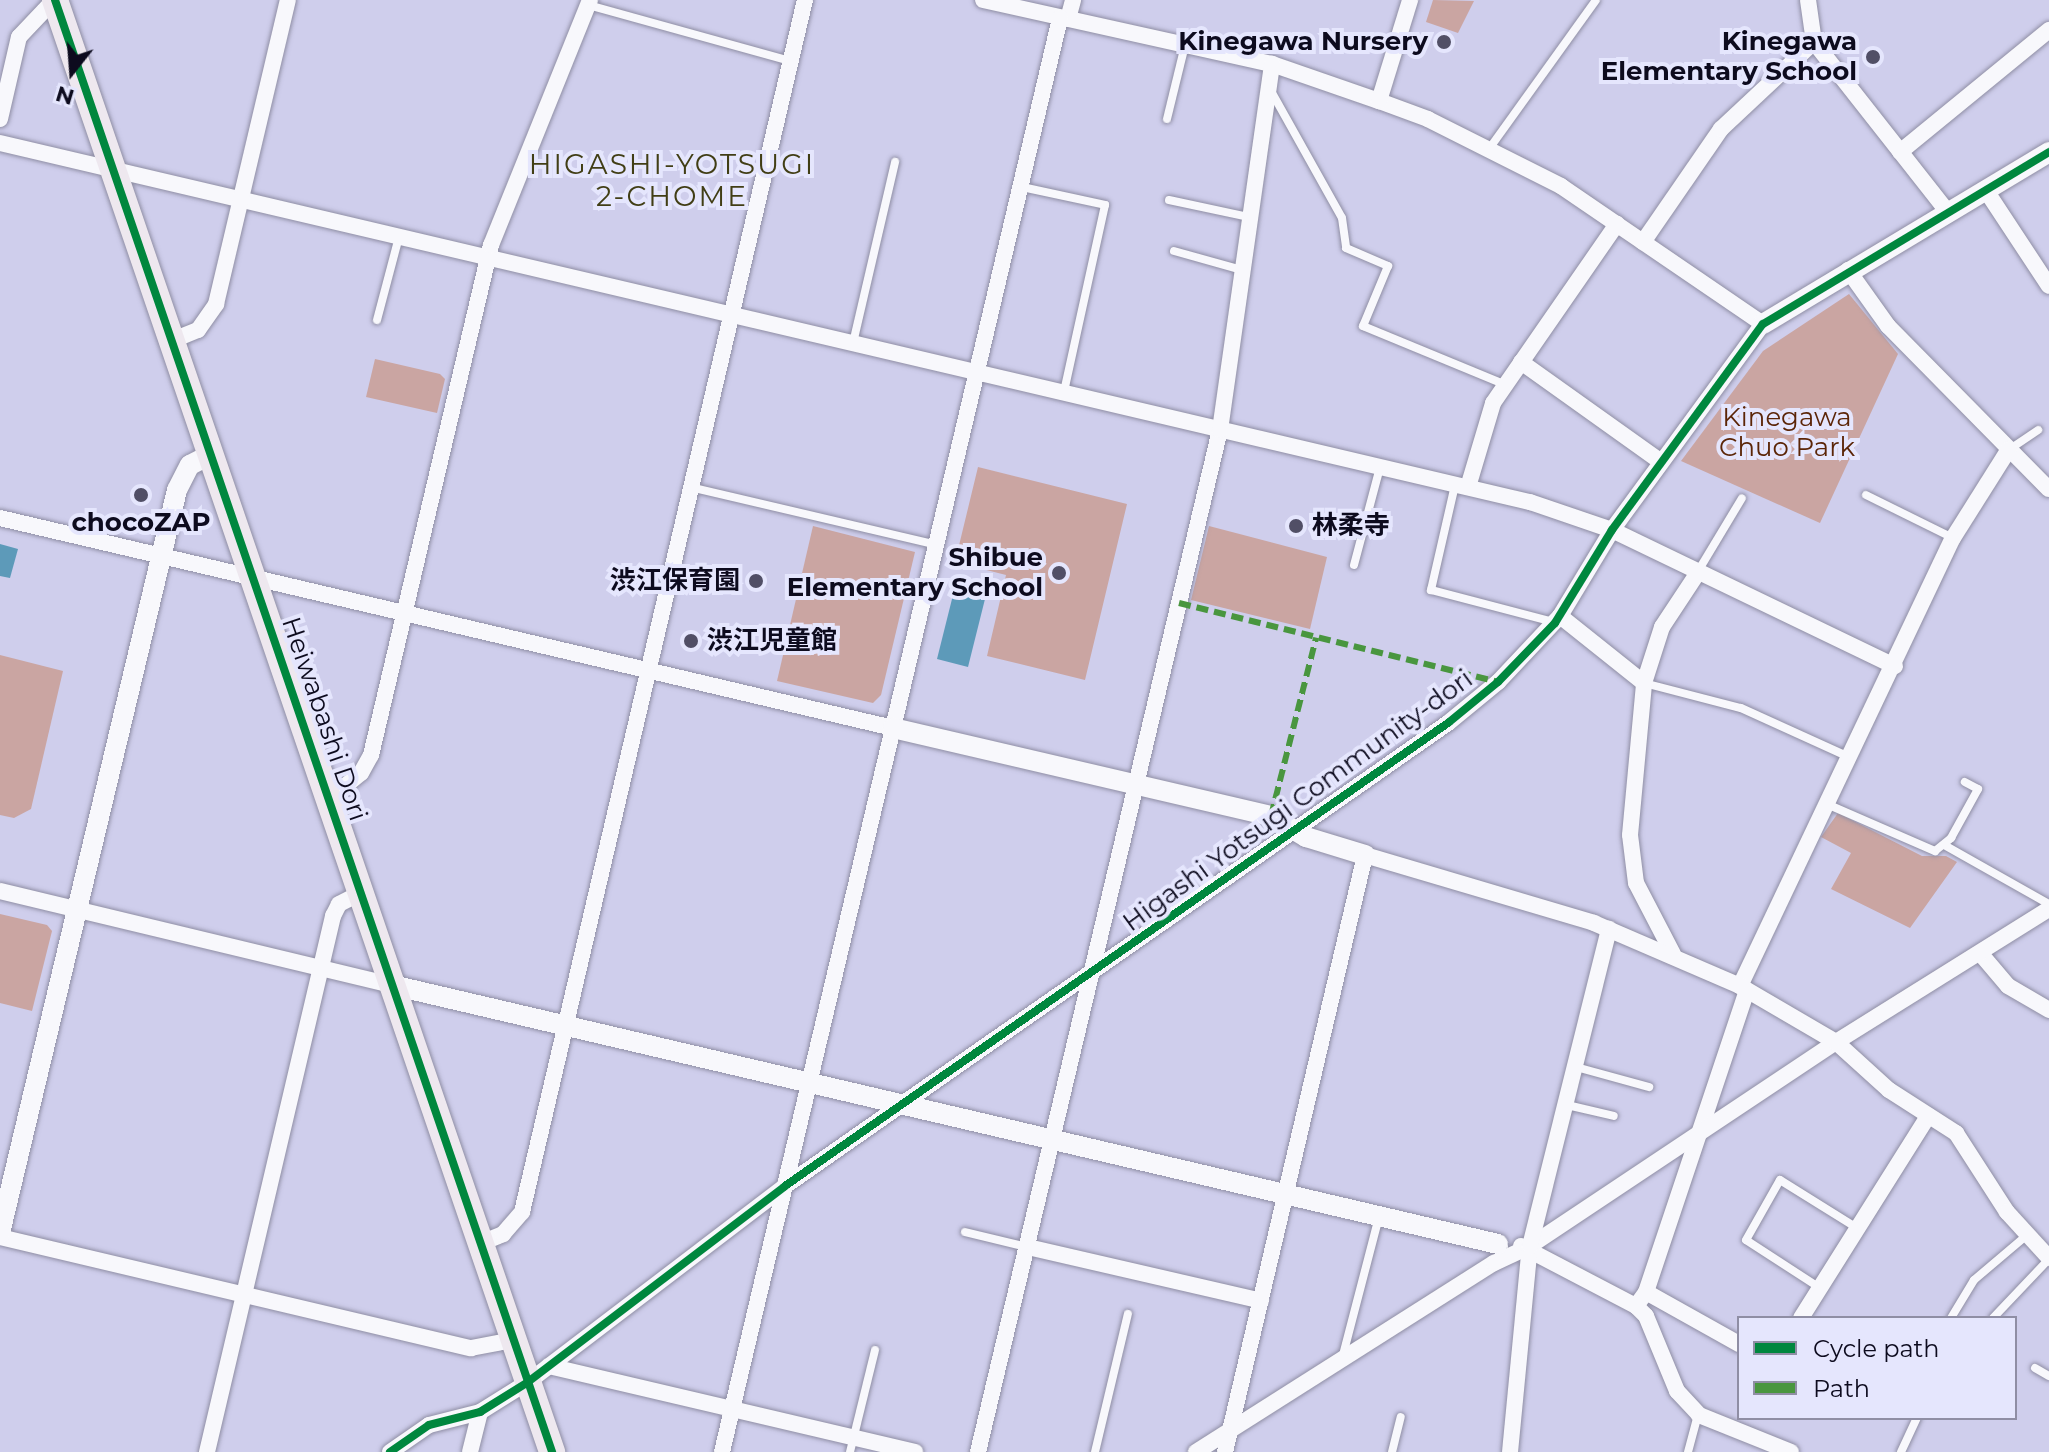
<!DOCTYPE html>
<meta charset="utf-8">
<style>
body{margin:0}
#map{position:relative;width:2049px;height:1452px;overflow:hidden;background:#cfceec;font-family:Montserrat,"Noto Sans JP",sans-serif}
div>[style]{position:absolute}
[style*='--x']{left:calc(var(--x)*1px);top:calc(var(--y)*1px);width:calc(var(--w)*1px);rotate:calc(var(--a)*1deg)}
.green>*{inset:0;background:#caa5a2}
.water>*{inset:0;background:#5d9ab9}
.roads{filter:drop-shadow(0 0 2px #8f8ea4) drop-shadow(0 0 2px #8f8ea4)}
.service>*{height:8px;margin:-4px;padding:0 4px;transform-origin:4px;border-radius:4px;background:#f8f8fc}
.minor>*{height:16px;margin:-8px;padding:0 8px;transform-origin:8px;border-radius:8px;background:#f8f8fc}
.tertiary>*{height:20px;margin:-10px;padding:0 10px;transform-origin:10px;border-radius:10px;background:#f8f8fc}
.primary>*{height:26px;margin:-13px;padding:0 13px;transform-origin:13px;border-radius:13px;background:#eee8ef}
.quiet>*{height:6px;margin-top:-3px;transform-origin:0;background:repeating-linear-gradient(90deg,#49963f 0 12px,transparent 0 18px)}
.cycleway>*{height:8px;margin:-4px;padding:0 4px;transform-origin:4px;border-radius:4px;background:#00873e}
.dots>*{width:22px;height:22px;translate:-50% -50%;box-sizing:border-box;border:4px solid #e5e6fd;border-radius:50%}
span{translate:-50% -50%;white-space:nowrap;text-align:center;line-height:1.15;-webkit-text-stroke:8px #e5e6fd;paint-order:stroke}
.poi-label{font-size:26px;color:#0d0b1e;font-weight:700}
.right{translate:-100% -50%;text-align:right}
.left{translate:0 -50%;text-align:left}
.park-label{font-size:26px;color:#5b2507}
.street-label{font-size:26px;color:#0d0b1e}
.neighbourhood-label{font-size:28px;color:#413e15;letter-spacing:2px}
.legend{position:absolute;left:1737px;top:1316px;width:280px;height:104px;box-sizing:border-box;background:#e5e6fd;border:2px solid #8f8ea4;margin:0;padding:10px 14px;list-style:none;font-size:24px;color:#0d0b1e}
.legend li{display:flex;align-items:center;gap:16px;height:40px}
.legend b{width:40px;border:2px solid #8f8ea4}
.north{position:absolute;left:32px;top:32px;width:80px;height:80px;-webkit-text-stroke:6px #e5e6fd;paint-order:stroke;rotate:197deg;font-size:22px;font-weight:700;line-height:32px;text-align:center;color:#0d0b1e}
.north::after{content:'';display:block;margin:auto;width:28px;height:36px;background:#0d0b1e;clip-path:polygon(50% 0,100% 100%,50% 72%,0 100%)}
</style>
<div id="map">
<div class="green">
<i style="clip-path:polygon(1433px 0,1474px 1px,1458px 33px,1426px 22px)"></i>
<i style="clip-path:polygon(1849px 294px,1898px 354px,1820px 523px,1681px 461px,1763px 351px)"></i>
<i style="clip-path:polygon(375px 359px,440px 374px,445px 379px,437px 413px,366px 397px)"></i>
<i style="clip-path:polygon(978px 467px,1127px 504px,1085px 680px,987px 656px,1006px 575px,955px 562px)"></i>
<i style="clip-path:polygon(813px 526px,915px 552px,881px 695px,873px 703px,777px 681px)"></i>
<i style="clip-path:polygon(1209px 526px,1327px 557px,1310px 629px,1191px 600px)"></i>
<i style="clip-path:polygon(0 655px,63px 671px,31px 809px,14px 818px,0 815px)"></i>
<i style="clip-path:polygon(1838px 813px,1922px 856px,1946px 856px,1957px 862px,1910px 928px,1831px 889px,1851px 853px,1821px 837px)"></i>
<i style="clip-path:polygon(0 914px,47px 925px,52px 931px,32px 1011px,0 1003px)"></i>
</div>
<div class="water">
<i style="clip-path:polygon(0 544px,18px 549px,10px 578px,0 576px)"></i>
<i style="clip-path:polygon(956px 583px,987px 591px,968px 667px,937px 659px)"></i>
</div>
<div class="roads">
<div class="service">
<i style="--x:588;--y:5;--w:210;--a:15.5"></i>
<i style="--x:1271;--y:91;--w:145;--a:60.8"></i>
<i style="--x:1342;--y:218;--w:30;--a:82"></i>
<i style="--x:1346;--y:248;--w:46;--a:23.2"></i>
<i style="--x:1388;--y:266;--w:65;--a:112.6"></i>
<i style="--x:1363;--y:326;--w:152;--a:22.4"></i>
<i style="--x:1167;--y:119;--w:76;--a:-76.3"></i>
<i style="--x:1489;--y:149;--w:183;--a:-54.3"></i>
<i style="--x:1022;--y:187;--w:85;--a:12.2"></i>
<i style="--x:1105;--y:205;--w:191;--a:102.4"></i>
<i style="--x:1169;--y:200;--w:82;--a:12"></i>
<i style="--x:1174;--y:251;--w:71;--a:15.6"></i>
<i style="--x:377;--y:320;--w:86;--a:-75.2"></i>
<i style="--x:853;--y:343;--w:186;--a:-76.9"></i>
<i style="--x:2010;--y:449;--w:34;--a:-34"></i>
<i style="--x:1455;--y:485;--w:108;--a:102.9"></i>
<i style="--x:1431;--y:590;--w:127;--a:14.6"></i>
<i style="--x:690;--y:487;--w:254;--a:13.2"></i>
<i style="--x:1866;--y:495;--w:97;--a:26.3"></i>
<i style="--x:1354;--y:565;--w:101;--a:-75.1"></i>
<i style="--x:1697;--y:573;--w:87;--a:-59"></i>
<i style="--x:1644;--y:683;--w:100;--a:14.5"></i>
<i style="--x:1741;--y:708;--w:121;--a:24.4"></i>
<i style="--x:1829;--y:805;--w:116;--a:23.5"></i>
<i style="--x:1935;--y:851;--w:21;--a:-39"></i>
<i style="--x:1951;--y:838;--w:56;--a:-61.1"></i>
<i style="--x:1978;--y:789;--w:15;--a:-152"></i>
<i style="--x:1946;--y:846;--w:118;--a:29.4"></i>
<i style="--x:1576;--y:1067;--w:76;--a:15.3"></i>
<i style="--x:1567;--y:1105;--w:48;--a:13.2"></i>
<i style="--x:965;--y:1232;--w:64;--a:13.6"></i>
<i style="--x:1820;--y:1288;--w:88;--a:-147"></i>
<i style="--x:1746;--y:1240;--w:69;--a:-60.5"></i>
<i style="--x:1780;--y:1180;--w:91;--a:31.9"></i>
<i style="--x:1951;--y:1318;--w:44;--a:-58.8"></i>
<i style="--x:1974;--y:1280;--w:70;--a:-40.3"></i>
<i style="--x:1993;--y:1318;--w:81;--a:-46.5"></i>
<i style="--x:1343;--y:1355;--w:143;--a:-75.4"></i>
<i style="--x:2035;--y:1368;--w:16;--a:30"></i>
<i style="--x:850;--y:1452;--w:105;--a:-76.2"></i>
<i style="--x:1095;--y:1452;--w:142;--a:-76.6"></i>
<i style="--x:1392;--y:1452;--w:36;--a:-76"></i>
<i style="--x:1688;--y:1452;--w:38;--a:-75"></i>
<i style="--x:1901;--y:1452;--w:38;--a:-65"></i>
</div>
<div class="minor">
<i style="--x:983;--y:0;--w:296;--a:12.5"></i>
<i style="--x:1272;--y:64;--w:113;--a:19.1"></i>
<i style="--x:1808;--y:0;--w:42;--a:81.9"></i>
<i style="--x:1814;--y:42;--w:215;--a:51.8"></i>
<i style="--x:1068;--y:19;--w:20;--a:-75"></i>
<i style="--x:0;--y:119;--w:84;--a:-77"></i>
<i style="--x:19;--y:37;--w:51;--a:-46.6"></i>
<i style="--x:0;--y:143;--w:1572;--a:13.21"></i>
<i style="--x:1530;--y:502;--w:87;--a:18.9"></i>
<i style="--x:1612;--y:530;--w:314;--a:25.7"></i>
<i style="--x:1900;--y:152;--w:193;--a:-39.3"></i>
<i style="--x:1985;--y:189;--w:116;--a:56.6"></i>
<i style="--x:1643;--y:242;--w:137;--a:-55.4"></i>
<i style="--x:1721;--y:129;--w:127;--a:-43.1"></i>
<i style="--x:1848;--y:270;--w:69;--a:54.5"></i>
<i style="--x:1888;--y:326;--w:229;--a:45.4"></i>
<i style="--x:173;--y:340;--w:27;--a:-22"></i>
<i style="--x:198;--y:330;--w:32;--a:-55"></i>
<i style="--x:216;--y:304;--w:312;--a:-76.7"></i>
<i style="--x:1521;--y:362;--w:172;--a:35.5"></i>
<i style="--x:1468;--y:487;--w:88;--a:-73.4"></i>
<i style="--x:1493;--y:403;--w:218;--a:-55.3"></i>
<i style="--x:0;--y:518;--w:917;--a:13.23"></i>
<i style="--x:893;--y:728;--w:744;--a:103.29"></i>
<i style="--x:1560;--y:616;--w:107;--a:38.6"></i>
<i style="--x:893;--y:728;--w:729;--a:-76.76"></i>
<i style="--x:329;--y:799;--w:41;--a:-39.1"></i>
<i style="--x:361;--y:773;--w:21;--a:-61"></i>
<i style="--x:371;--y:755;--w:524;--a:-76.76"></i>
<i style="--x:491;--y:245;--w:264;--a:-68"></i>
<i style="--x:0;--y:891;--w:403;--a:13.5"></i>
<i style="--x:1980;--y:953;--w:43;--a:49.7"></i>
<i style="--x:2008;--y:986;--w:48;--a:30.3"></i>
<i style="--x:1673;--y:954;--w:80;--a:-117.5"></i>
<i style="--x:1636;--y:883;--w:48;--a:-97.1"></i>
<i style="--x:1630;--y:835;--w:153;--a:-84.7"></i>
<i style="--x:1644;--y:683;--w:59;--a:-72.2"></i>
<i style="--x:1662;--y:627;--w:64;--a:-56.6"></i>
<i style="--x:1740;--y:986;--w:496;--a:-64.6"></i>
<i style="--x:1953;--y:538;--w:105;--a:-57.8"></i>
<i style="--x:0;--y:1237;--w:484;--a:13.3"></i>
<i style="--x:471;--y:1348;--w:43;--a:-10.8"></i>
<i style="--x:481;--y:1243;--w:24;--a:-22"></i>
<i style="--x:503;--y:1234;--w:29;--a:-49"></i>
<i style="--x:522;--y:1212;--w:1245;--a:-76.86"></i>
<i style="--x:1521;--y:1246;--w:130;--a:27.6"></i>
<i style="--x:1636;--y:1306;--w:14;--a:45"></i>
<i style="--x:1646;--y:1316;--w:81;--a:67.5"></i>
<i style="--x:1677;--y:1391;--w:33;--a:47"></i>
<i style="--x:1699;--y:1415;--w:99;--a:21.9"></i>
<i style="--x:1028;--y:1247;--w:239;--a:13"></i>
<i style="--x:1646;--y:1292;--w:107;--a:29.2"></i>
<i style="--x:1636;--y:1306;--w:17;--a:-54"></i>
<i style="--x:1646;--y:1292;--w:318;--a:-71.5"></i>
<i style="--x:1801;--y:1318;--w:239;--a:-57.8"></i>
<i style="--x:549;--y:1366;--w:376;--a:13.2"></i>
<i style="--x:207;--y:1452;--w:551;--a:-76.77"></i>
<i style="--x:333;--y:916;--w:13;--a:-63"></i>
<i style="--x:339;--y:904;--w:25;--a:-27"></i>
<i style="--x:390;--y:1452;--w:47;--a:-34.7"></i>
<i style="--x:429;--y:1425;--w:53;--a:-14.3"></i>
<i style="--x:480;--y:1412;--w:57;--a:-32"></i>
<i style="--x:528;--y:1382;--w:323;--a:-37.3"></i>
<i style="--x:785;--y:1186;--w:809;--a:-34.93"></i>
<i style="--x:1448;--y:723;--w:65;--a:-39.4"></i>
<i style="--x:1498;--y:682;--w:91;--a:-46.8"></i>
<i style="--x:1560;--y:616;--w:100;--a:-58.8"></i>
<i style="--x:1612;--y:530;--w:255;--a:-53.8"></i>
<i style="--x:1763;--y:324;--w:245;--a:-145.7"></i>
<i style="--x:1561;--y:186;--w:149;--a:-153.3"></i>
<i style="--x:1428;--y:119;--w:52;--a:-159.8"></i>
<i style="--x:1379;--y:101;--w:106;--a:-72.9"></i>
<i style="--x:470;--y:1452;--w:41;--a:-76"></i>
<i style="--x:978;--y:1452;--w:1050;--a:-76.68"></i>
<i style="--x:1220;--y:430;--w:370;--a:-81.9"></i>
<i style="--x:1196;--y:1452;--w:353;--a:-32.4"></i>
<i style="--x:1494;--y:1263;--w:40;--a:-25"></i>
<i style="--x:1530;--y:1246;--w:368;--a:-33.7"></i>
<i style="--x:1836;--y:1042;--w:251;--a:-32"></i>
<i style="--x:1225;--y:1452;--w:613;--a:-76.8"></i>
<i style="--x:1365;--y:855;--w:239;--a:16.5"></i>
<i style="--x:1594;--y:923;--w:159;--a:23.3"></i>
<i style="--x:1740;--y:986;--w:111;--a:30.3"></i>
<i style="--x:1836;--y:1042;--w:72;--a:42.2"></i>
<i style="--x:1889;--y:1090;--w:80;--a:32.7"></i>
<i style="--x:1956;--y:1133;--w:94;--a:57.2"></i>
<i style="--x:2007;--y:1212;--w:62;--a:47.6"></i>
<i style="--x:1510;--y:1452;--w:207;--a:-84.5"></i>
<i style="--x:1530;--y:1246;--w:327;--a:-76"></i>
</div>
<div class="tertiary">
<i style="--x:1763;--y:324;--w:334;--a:-31"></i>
<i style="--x:893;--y:728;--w:388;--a:13.1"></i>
<i style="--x:1271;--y:816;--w:41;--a:31"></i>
<i style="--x:1306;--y:837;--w:62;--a:17"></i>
<i style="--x:392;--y:985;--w:1136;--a:13.18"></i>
<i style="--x:0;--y:1233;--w:764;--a:-76.6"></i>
<i style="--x:177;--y:490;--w:28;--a:-63"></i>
<i style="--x:190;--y:465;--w:25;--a:-27"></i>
</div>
<div class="primary">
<i style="--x:55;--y:0;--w:1535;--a:71.1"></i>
</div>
</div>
<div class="quiet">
<i style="--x:1179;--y:603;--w:329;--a:13.9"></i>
<i style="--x:1271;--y:816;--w:184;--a:-75.8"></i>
</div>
<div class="cycleway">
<i style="--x:55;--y:0;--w:1535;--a:71.1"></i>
<i style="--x:390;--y:1452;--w:47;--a:-34.7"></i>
<i style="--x:429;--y:1425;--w:53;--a:-14.3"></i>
<i style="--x:480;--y:1412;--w:57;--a:-32"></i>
<i style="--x:528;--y:1382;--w:323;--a:-37.3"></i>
<i style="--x:785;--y:1186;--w:809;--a:-34.93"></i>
<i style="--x:1448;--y:723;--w:65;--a:-39.4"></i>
<i style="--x:1498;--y:682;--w:82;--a:-46"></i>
<i style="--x:1555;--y:623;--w:109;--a:-58.5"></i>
<i style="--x:1612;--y:530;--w:255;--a:-53.8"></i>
<i style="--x:1763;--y:324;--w:334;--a:-31"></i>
</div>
<div class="dots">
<i style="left:1444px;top:42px;background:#514f66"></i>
<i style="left:1873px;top:57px;background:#514f66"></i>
<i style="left:141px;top:495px;background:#514f66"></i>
<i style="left:1296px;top:526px;background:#514f66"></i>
<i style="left:1059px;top:573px;background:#514f66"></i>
<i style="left:756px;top:581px;background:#514f66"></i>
<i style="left:691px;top:641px;background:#514f66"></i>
</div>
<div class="poi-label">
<span class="right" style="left:1428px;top:42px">Kinegawa Nursery</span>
<span class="right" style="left:1857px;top:57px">Kinegawa<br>Elementary School</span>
<span style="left:141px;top:523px">chocoZAP</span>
<span class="left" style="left:1312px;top:526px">林柔寺</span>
<span class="right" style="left:1043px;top:573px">Shibue<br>Elementary School</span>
<span class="right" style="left:740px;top:581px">渋江保育園</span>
<span class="left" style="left:707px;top:641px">渋江児童館</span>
</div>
<div class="park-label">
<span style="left:1787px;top:433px">Kinegawa<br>Chuo Park</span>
</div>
<div class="street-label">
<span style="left:324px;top:719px;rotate:71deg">Heiwabashi Dori</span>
<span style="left:1298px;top:801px;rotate:-36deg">Higashi Yotsugi Community-dori</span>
</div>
<div class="neighbourhood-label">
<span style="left:672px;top:180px">HIGASHI-YOTSUGI<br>2-CHOME</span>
</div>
<ul class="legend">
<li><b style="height:10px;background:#00873e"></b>Cycle path</li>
<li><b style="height:10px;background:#49963f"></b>Path</li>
</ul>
<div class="north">N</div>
</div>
